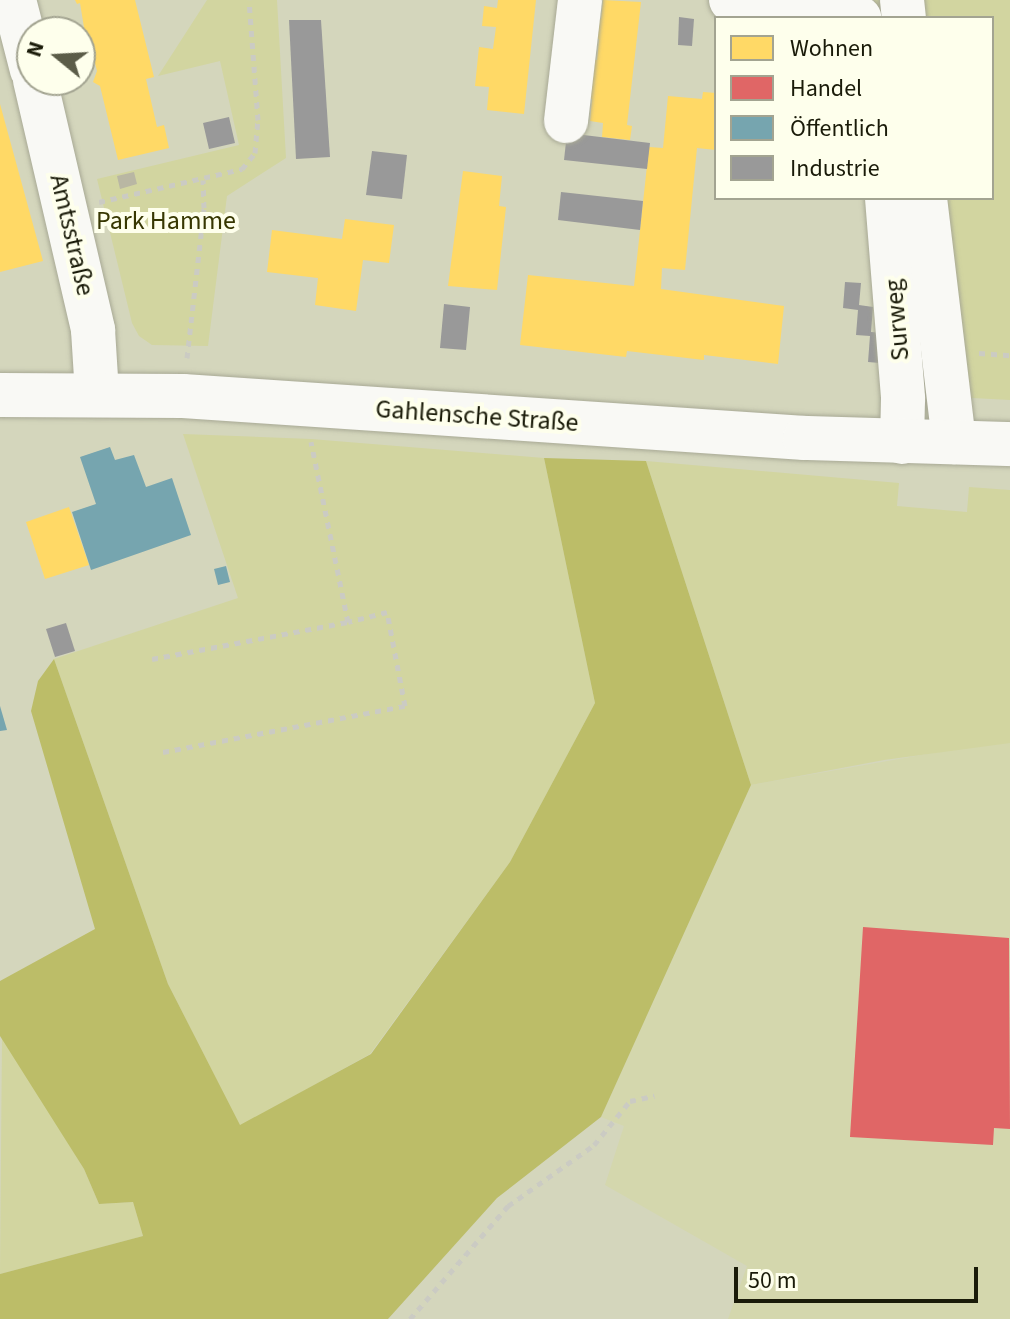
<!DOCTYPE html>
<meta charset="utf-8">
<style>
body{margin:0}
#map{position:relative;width:1010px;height:1319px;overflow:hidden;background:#d4d6bc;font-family:"Source Sans 3",sans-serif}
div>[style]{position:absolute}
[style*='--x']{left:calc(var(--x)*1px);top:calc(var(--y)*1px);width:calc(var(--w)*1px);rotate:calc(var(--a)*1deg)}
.built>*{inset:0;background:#d4d7ad}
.green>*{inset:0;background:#d2d5a0}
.forest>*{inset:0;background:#bcbd68}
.homes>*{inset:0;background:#ffd966}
.shops>*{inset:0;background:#e06666}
.public>*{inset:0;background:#76a5af}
.industry>*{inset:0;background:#999}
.building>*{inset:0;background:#b9b7a3}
.path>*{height:5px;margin-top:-2.5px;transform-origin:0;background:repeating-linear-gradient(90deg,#cbcbc3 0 6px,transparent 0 12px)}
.roads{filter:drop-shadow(0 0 2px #a8a995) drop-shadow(0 0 2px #a8a995)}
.minor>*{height:44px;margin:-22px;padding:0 22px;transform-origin:22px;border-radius:22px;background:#f9f9f5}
span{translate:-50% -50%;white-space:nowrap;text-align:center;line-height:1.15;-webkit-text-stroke:8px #feffec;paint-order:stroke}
.park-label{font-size:26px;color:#373702}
.street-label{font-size:26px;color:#1a1b09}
.legend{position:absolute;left:714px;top:16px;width:280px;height:184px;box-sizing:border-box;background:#feffec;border:2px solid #a3a491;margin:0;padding:10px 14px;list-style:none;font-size:24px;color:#1a1b09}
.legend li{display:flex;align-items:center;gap:16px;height:40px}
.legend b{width:40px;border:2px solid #a3a491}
.north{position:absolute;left:16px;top:16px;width:80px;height:80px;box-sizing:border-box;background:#feffec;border:2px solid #a3a491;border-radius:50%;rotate:288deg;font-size:22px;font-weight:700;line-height:32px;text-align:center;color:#1a1b09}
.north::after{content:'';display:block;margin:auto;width:28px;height:36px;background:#5b5c48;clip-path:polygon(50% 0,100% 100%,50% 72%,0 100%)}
.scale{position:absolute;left:734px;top:1267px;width:244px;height:36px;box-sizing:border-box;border:4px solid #1a1b09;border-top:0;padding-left:10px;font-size:24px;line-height:28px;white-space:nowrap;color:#1a1b09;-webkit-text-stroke:6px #feffec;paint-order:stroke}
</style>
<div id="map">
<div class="built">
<i style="clip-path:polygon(990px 743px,1010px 743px,1010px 1319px,728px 1319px,747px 1266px,605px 1185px,624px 1126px,601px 1117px,751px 785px)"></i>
</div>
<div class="green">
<i style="clip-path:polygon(207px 0,277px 0,286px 158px,227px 196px,208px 346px,152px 345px,139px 336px,132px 323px,97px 179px,239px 145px,220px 61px,158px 76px)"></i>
<i style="clip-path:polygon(874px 0,1010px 0,1010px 400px,916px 395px,898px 198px,992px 198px,992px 18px,877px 18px)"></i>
<i style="clip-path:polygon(183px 434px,311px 439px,544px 458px,595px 703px,510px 862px,370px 1054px,240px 1126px,168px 984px,54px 659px,238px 598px)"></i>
<i style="clip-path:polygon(646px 461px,899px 483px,897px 506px,967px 512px,969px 487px,1010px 490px,1010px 743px,884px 760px,751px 785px)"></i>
<i style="clip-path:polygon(2px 1035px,84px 1169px,99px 1204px,133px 1202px,143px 1236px,0 1274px)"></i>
</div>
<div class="forest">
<i style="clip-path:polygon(544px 458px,646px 461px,751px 785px,601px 1117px,497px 1198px,388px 1319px,0 1319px,0 1274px,143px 1236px,133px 1202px,99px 1204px,84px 1169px,0 1036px,0 981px,95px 929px,31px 711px,38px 681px,54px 659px,168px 984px,240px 1125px,371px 1054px,510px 862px,595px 703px)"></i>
</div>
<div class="homes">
<i style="clip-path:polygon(75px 0,135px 0,154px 77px,146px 79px,157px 127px,164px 125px,169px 148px,118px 160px,100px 86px,93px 82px,97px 71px,92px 52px,88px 52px,80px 3px,77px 4px)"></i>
<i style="clip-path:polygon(498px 0,536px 0,524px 114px,487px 110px,489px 87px,475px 86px,479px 47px,493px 49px,496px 27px,482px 26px,484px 6px,497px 8px)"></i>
<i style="clip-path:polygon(603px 0,641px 2px,627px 125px,632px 126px,630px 140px,602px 137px,603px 123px,590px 121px,592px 99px,578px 97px,583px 59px,597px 60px,599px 39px,585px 37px,588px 18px,601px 19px)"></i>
<i style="clip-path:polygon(703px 92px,716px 93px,716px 150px,697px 148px,685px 270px,662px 268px,661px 289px,784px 306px,778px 364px,704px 355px,704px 360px,627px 351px,626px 357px,520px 345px,528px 275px,634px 286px,649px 147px,663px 148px,668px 96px,702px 99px)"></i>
<i style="clip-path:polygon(0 104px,43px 261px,0 272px)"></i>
<i style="clip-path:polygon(463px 171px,502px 176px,499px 206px,506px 207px,497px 290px,448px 286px)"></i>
<i style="clip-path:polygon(345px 219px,394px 225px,389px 263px,363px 260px,356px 311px,315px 305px,318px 278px,267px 272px,272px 230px,342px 239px)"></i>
<i style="clip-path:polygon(69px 507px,89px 565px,45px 579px,26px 522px)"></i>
</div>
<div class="shops">
<i style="clip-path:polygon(863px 927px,1009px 938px,1010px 1129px,994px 1128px,993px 1145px,850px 1137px)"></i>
</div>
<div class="public">
<i style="clip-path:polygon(110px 447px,115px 460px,134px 455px,146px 487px,172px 478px,191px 535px,91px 570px,72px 512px,96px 504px,80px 457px)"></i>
<i style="clip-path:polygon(226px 566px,230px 582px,218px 585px,214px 569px)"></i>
<i style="clip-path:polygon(0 706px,7px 730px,0 731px)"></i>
</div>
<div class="industry">
<i style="clip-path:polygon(679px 17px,694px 19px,692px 46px,678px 45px)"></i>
<i style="clip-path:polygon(289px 20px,321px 20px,330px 157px,296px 159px)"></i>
<i style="clip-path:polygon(229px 117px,235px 143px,209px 149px,203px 123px)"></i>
<i style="clip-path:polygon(567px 133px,650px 143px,647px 169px,564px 160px)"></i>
<i style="clip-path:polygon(372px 151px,407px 155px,402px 199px,366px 195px)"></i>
<i style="clip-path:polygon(561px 192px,643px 201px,640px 230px,558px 220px)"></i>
<i style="clip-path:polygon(845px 282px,861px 283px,859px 305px,873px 307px,871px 332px,883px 333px,880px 363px,868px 362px,870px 336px,856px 335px,858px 310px,843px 308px)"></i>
<i style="clip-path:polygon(444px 304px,470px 307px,466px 350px,440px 348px)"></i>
<i style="clip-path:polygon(66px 623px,75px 651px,55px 657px,46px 629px)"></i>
</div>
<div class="building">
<i style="clip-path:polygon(134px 172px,137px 184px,120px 189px,117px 176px)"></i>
</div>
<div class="path">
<i style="--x:99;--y:202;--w:147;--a:-13"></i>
<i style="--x:242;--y:169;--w:21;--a:-51"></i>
<i style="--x:255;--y:153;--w:33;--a:-85"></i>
<i style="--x:258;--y:120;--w:120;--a:-94.3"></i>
<i style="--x:979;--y:353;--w:31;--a:4"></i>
<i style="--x:187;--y:358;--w:151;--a:-83.5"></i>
<i style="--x:204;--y:208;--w:28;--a:-92"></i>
<i style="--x:152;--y:659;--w:199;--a:-10.7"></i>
<i style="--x:163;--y:752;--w:246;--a:-10.8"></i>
<i style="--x:405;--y:706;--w:96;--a:-100.8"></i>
<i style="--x:387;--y:612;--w:40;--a:165.6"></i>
<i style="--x:348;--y:622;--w:184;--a:-101.6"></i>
<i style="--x:410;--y:1319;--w:150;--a:-49.1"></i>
<i style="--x:508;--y:1206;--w:105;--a:-35.3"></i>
<i style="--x:594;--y:1145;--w:57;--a:-50.7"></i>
<i style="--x:630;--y:1101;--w:25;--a:-12"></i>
</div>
<div class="roads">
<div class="minor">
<i style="--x:14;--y:0;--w:72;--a:75.6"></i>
<i style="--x:731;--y:0;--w:24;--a:17"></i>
<i style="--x:754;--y:7;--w:106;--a:6"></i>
<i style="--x:902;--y:0;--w:18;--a:84"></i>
<i style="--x:35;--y:80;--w:257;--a:76.9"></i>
<i style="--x:93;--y:330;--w:63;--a:86.4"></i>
<i style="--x:566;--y:121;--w:122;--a:-83.4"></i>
<i style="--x:887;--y:198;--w:202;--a:85.4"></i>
<i style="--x:903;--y:399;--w:43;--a:91.3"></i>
<i style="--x:925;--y:198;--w:246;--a:83.2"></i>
<i style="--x:0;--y:395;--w:183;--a:0.3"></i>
<i style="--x:183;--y:396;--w:623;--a:3.86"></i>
<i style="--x:805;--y:438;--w:205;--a:1.7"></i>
</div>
</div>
<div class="park-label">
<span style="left:166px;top:221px">Park Hamme</span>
</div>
<div class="street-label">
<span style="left:72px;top:235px;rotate:77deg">Amtsstraße</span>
<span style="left:897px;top:320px;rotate:-95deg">Surweg</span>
<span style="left:477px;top:416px;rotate:4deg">Gahlensche Straße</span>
</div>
<ul class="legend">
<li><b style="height:22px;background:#ffd966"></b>Wohnen</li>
<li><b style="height:22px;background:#e06666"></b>Handel</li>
<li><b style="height:22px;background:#76a5af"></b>Öffentlich</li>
<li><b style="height:22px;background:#999"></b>Industrie</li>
</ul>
<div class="north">N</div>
<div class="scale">50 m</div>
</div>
